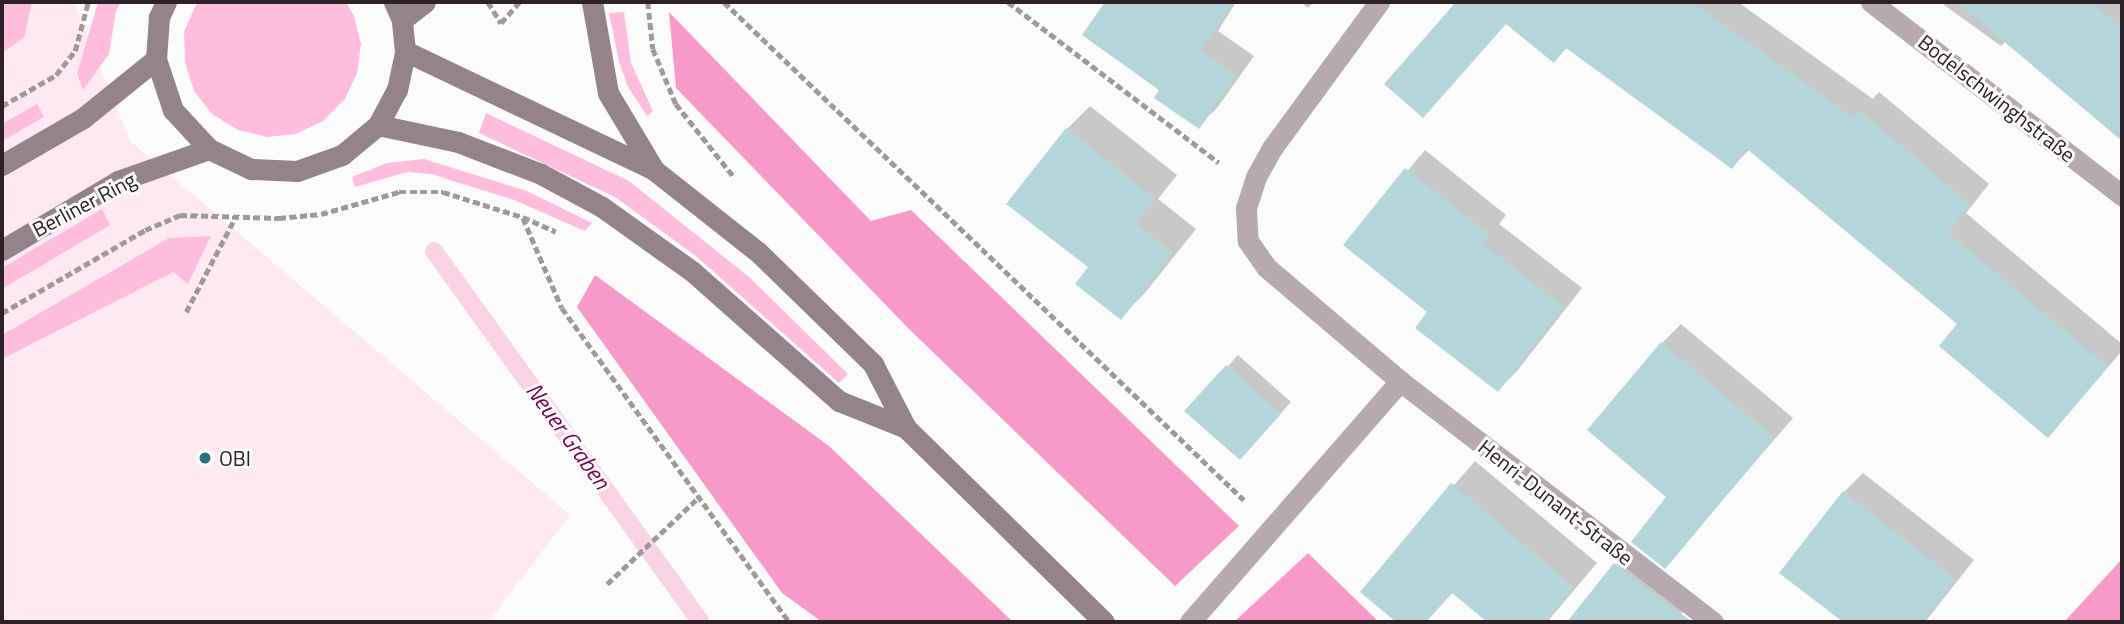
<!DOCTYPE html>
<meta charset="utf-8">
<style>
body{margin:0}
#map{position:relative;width:2124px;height:624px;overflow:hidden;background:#fbfbfb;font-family:"Titillium Web",sans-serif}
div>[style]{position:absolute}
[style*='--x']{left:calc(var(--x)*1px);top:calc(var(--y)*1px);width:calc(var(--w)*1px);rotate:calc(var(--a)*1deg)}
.built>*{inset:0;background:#fee8f2}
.green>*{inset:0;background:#febddd}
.forest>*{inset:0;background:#f79aca}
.shadow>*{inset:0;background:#0003}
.stream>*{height:18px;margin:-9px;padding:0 9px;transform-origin:9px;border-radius:9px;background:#f9d2e4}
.building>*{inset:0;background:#b4d6da}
.path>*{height:4.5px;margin-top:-2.25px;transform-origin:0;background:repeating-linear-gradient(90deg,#9e999b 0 7px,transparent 0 10.5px)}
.lane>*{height:21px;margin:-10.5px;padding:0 10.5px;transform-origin:10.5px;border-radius:10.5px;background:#b6aab0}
.street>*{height:21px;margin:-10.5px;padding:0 10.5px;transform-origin:10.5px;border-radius:10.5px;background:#b6aab0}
.secondary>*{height:21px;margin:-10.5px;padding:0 10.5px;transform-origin:10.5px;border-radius:10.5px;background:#94838b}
.dots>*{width:19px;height:19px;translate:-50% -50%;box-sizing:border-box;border:4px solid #fbfbfb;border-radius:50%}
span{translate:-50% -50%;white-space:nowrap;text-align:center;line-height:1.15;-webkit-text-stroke:6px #fbfbfb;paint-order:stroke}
.street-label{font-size:21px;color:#2d2227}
.poi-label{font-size:21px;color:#2d2227}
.left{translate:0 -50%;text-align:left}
.water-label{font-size:23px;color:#76034f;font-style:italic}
.frame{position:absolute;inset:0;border:4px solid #2d2227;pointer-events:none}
</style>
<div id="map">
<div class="built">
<i style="clip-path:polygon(2px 2px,74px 2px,130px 141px,570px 515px,488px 622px,2px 622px)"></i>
</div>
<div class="green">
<i style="clip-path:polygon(2px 2px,32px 2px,24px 38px,2px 53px)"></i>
<i style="clip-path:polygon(98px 2px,121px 2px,116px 11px,109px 54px,83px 90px,77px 74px)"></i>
<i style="clip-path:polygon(197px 2px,346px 2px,354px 16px,361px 44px,357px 73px,345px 99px,323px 121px,296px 134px,267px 137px,238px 130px,212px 114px,194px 91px,185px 62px,184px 32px)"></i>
<i style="clip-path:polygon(624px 12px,631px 63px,653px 111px,647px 116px,628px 87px,619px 62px,609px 13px)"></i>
<i style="clip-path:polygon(37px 104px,44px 117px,2px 141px,2px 124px)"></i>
<i style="clip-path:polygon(486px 113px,629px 181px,749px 277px,848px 374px,839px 383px,697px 257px,615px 197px,479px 133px)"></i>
<i style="clip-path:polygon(424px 159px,527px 191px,592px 223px,585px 231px,514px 200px,431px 174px,407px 172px,355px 187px,352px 177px,387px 163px)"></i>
<i style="clip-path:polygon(102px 209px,110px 225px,2px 289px,2px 268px)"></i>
<i style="clip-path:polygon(211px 236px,188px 284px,173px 272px,2px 359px,2px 335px,169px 238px)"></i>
</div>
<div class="forest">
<i style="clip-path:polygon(669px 12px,871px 221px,911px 210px,1239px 526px,1175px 586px,909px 329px,676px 88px)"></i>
<i style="clip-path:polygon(595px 275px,829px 446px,1013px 622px,822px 622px,782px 593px,577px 307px)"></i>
<i style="clip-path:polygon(1308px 553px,1379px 622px,1234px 622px)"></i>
<i style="clip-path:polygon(2122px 559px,2122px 622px,2064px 622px)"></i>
</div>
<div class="shadow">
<i style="clip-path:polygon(1107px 2px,1236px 2px,1218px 31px,1254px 56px,1217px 108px,1198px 126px,1162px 89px,1084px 34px)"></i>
<i style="clip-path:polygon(1300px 2px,1314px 2px,1308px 8px)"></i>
<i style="clip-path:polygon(1460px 2px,1738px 2px,1873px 99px,1879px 92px,1989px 184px,1966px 213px,2122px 344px,2122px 351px,2048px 436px,1959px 324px,1750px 149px,1732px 167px,1568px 47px,1554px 60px,1507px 22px,1423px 116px,1444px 18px)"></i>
<i style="clip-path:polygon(1940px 2px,2122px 2px,2122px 138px,2006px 41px,2001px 46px)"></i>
<i style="clip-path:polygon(1090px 106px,1177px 175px,1158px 199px,1196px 229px,1144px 294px,1121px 317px,1090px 267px,1067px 129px)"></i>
<i style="clip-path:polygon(1425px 150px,1506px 215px,1499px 224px,1582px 288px,1517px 371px,1498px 390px,1429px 311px,1345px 245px)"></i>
<i style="clip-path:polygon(1681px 324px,1793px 418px,1665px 566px,1669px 497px,1662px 343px)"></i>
<i style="clip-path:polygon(1238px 355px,1291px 402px,1250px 447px,1187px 411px)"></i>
<i style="clip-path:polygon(1475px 461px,1597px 563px,1547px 622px,1490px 622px,1453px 592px,1426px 622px,1399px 622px,1362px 591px)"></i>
<i style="clip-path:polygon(1863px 473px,1974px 560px,1925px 622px,1845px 622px,1781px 572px,1844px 492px)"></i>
<i style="clip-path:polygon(1626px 553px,1690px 602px,1674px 622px,1569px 622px)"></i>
</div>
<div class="stream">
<i style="--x:434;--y:251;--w:457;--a:54.3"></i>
</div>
<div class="building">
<i style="clip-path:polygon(1105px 2px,1234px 2px,1200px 50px,1237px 76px,1199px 129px,1154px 98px,1159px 90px,1082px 35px)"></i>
<i style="clip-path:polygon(1456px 2px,1692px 2px,1853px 117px,1859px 110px,1971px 205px,1948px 233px,2108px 367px,2048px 438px,1939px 346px,1957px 324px,1747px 149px,1732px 169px,1566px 48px,1554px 63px,1506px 24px,1423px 118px,1384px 84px)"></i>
<i style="clip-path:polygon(1957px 2px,2090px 2px,2122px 29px,2122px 141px)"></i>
<i style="clip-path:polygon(1066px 128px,1155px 199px,1136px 223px,1173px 253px,1121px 320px,1075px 284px,1088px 267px,1006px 204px)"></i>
<i style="clip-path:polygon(1405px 168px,1489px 234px,1482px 243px,1564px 307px,1498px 392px,1415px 328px,1427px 312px,1343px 245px)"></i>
<i style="clip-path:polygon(1661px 342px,1775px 438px,1665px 569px,1631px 542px,1666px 497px,1587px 430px)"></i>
<i style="clip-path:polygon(1226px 365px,1281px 414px,1240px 460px,1184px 411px)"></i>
<i style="clip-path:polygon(1451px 483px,1574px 587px,1545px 622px,1487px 622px,1451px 592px,1426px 622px,1396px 622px,1360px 592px)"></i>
<i style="clip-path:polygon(1843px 491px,1956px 580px,1923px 622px,1843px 622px,1779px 573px)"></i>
<i style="clip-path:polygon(1614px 563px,1692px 622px,1567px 622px)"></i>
</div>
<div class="path">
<i style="--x:488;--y:2;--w:25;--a:58"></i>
<i style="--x:501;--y:23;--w:28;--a:-49"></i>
<i style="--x:648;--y:2;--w:47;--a:83.9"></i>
<i style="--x:653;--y:49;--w:60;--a:67.3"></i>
<i style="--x:676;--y:104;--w:93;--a:51.5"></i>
<i style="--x:724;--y:2;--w:720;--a:43.76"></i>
<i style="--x:1008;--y:2;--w:265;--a:37.3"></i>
<i style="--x:2;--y:106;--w:62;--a:-29.9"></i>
<i style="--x:56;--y:75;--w:31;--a:-52"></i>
<i style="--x:75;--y:51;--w:51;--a:-75.1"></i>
<i style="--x:523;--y:218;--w:98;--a:66.6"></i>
<i style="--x:562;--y:308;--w:387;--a:54.1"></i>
<i style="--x:186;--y:312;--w:106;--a:-62.5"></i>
<i style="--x:2;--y:313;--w:165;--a:-30.1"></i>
<i style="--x:145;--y:230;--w:38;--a:-23"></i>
<i style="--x:180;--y:215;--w:99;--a:1.7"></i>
<i style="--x:279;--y:218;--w:42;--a:-5.4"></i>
<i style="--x:321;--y:214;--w:81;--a:-15.8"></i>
<i style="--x:399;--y:192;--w:44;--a:0"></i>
<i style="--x:443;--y:192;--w:84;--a:17.4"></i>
<i style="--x:523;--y:217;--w:36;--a:24"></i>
<i style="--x:607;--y:584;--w:124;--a:-43.4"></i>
</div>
<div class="lane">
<i style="--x:1190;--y:622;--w:320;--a:-48.9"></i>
</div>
<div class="street">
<i style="--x:1379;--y:2;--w:181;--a:126.2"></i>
<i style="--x:1272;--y:148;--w:33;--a:119"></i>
<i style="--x:1256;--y:177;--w:33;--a:108"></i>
<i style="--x:1246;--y:208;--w:33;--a:87"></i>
<i style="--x:1248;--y:241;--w:32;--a:55"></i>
<i style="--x:1266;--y:267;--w:176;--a:40.4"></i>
<i style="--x:1400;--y:381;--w:395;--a:37.6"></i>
<i style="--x:1871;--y:2;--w:317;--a:37.6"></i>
</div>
<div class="secondary">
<i style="--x:166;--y:2;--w:17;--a:115"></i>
<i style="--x:159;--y:17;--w:42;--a:94.1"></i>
<i style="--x:156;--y:59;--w:54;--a:71.6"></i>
<i style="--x:173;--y:110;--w:53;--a:47.3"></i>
<i style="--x:209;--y:149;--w:47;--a:25.5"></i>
<i style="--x:251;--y:169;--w:46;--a:2.5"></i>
<i style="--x:297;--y:171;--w:48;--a:-19.6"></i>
<i style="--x:342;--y:155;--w:47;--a:-39.8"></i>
<i style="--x:378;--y:125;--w:40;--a:-62"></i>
<i style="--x:397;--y:90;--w:40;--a:-78"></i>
<i style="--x:405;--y:51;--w:31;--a:-96"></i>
<i style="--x:402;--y:20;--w:20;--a:-114"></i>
<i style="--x:592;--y:2;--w:92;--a:80"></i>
<i style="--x:608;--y:93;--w:90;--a:59.1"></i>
<i style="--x:402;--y:20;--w:29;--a:-38"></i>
<i style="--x:405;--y:51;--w:276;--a:25.5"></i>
<i style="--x:654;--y:170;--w:132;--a:38.3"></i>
<i style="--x:758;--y:252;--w:161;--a:44.2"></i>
<i style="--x:873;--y:364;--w:72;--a:62.7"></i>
<i style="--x:906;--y:428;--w:277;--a:44.4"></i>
<i style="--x:378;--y:125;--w:82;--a:12"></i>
<i style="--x:458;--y:142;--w:89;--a:21.1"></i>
<i style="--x:541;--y:174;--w:69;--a:28.4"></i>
<i style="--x:602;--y:207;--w:112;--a:35.5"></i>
<i style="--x:693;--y:272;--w:195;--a:41.5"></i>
<i style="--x:839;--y:401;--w:72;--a:21.9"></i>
<i style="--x:2;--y:165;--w:94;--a:-30.1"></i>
<i style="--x:83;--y:118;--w:94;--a:-38.9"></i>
<i style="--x:2;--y:250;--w:135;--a:-30.7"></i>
<i style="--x:118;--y:181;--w:96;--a:-19.4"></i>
</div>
<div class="dots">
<i style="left:205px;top:458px;background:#29727b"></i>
</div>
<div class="street-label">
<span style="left:1997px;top:98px;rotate:38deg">Bodelschwinghstraße</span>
<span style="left:84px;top:204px;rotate:-28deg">Berliner Ring</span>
<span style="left:1556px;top:502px;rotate:38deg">Henri-Dunant-Straße</span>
</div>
<div class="poi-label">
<span class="left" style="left:219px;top:458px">OBI</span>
</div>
<div class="water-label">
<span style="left:568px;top:436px;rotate:54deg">Neuer Graben</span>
</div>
<div class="frame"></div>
</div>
